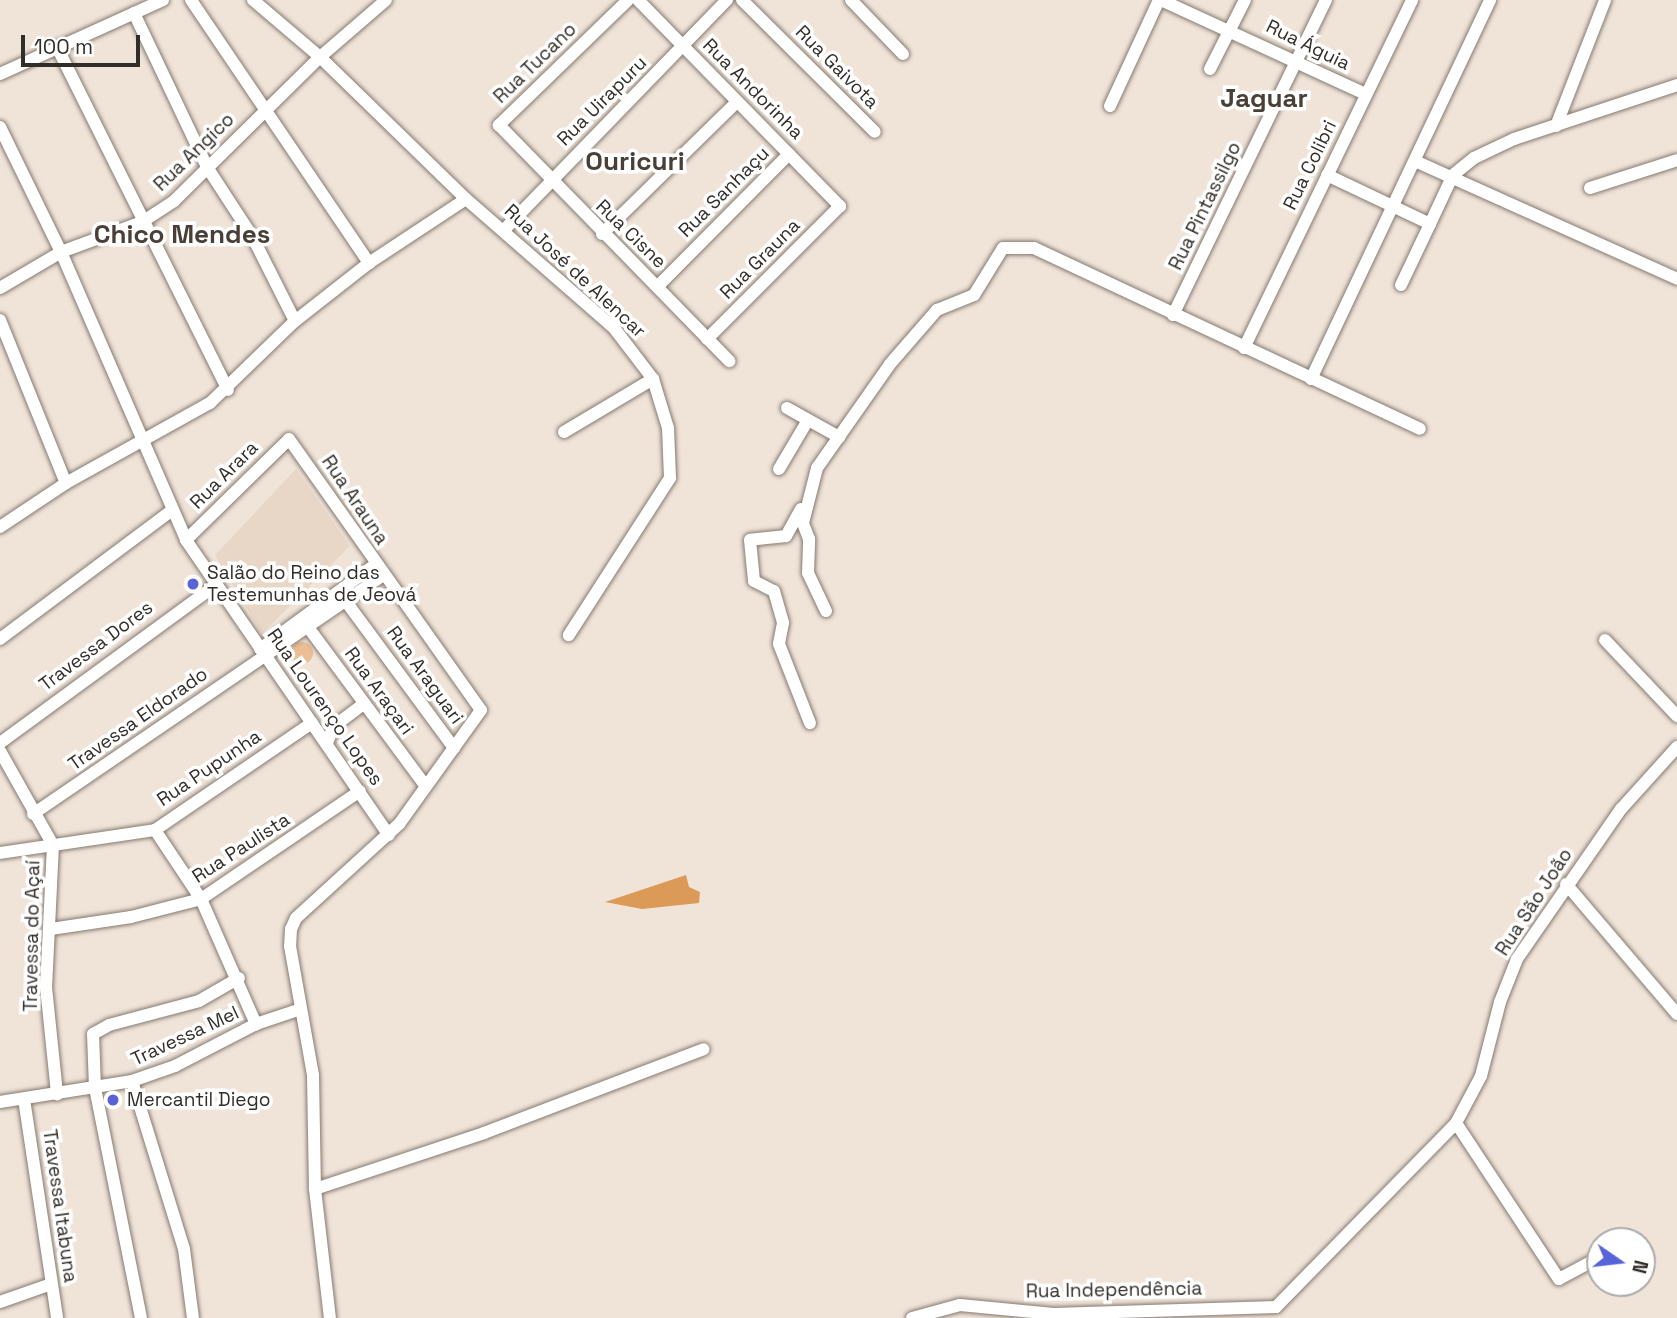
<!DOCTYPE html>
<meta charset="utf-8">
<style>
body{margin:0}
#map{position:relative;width:1677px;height:1318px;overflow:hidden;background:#f0e4d9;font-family:"Space Grotesk",sans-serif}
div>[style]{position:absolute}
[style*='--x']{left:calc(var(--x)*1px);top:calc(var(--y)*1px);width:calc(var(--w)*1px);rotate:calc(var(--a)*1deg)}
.built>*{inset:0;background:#e8d7c7}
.green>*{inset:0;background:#ebbe93}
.round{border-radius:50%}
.water>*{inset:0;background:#db9a57}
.roads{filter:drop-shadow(0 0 2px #857a70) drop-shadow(0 0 2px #857a70)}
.minor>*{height:12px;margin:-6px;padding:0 6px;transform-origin:6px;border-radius:6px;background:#fff}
.dots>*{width:19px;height:19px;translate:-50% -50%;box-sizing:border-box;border:4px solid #fff;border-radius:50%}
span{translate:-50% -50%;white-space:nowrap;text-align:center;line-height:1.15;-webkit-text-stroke:7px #fff;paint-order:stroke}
.street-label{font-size:19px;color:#312d28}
.poi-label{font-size:19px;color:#312d28}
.left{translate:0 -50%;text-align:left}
.district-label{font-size:26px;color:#493f36;font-weight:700}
.north{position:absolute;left:1586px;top:1227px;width:70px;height:70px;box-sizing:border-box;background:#fff;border:2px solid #adaba9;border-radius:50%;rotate:104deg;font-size:19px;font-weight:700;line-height:28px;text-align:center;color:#312d28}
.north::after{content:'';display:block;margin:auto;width:24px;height:32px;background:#5862d9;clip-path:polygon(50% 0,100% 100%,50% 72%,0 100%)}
.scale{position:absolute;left:21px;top:35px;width:119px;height:32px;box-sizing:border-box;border:4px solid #312d28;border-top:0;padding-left:9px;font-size:21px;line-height:24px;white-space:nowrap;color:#312d28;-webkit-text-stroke:5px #fff;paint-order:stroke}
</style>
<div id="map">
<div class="built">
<i style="clip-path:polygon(296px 469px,350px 546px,262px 634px,215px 555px)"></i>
</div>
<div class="green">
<i class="round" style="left:291px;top:642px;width:22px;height:22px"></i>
</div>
<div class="water">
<i style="clip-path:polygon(686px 875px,689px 887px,700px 892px,699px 903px,642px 909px,605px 902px)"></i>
</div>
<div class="roads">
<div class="minor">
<i style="--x:191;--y:0;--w:318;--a:55.9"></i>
<i style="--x:253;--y:0;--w:88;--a:40.4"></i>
<i style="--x:320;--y:57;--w:204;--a:44.2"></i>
<i style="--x:466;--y:199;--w:196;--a:41.1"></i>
<i style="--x:614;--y:328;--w:64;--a:52.6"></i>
<i style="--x:653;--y:379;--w:51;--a:73"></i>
<i style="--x:668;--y:428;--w:50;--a:87.7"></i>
<i style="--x:670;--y:478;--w:187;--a:122.8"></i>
<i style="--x:628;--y:0;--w:180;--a:135.9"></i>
<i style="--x:499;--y:125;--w:330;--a:45.7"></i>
<i style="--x:638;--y:0;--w:289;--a:45.6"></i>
<i style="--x:840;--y:206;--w:188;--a:135"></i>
<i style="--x:742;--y:0;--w:187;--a:44.8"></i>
<i style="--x:851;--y:0;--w:75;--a:46.1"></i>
<i style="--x:1161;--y:0;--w:225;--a:24.7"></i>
<i style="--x:134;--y:13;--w:170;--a:64.6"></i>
<i style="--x:207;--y:167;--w:82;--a:56.9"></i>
<i style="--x:252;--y:236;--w:95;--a:63.2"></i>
<i style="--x:57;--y:47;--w:383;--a:63.5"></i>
<i style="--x:1210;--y:69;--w:77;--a:-63.1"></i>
<i style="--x:0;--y:74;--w:179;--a:-24.4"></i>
<i style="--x:1110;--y:106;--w:117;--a:-65.2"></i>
<i style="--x:1556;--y:126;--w:135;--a:-68.7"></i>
<i style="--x:0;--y:127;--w:139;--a:64"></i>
<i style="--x:61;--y:252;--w:314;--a:66.5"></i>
<i style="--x:186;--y:540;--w:358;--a:55.5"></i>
<i style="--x:1415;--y:161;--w:287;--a:24.2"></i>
<i style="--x:1327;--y:175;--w:114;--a:25.4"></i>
<i style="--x:1430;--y:224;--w:54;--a:-64.9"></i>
<i style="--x:1453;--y:175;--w:27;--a:-39"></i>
<i style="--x:1474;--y:158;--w:44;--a:-25.4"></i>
<i style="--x:1514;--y:139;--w:172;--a:-18.3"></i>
<i style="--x:1590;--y:188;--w:91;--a:-17.8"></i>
<i style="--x:505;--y:229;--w:319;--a:-45.9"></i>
<i style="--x:602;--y:234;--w:189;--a:-44.4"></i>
<i style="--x:1401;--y:285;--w:68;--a:-64.6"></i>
<i style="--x:658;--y:286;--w:186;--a:-45.2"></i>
<i style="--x:0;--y:288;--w:71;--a:-30.5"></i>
<i style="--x:61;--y:252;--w:86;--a:-20.3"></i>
<i style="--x:142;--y:222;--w:38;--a:-33"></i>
<i style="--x:174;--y:201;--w:205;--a:-44.6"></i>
<i style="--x:320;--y:57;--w:87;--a:-40.8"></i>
<i style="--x:1173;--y:315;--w:350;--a:-64.1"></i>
<i style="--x:0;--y:320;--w:176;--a:68"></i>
<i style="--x:1244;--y:348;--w:386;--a:-64.2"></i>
<i style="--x:1311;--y:379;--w:419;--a:-64.7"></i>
<i style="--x:787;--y:408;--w:60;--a:29.1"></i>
<i style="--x:564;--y:432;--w:104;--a:-30.8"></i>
<i style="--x:779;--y:469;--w:57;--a:-59.4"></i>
<i style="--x:801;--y:509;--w:31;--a:119"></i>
<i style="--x:786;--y:536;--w:36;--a:174"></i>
<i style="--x:750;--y:540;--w:41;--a:84.4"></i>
<i style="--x:754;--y:581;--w:22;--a:27"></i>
<i style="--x:774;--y:591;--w:33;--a:74"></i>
<i style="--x:783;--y:623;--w:21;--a:101"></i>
<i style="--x:779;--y:644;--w:85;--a:68.6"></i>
<i style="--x:0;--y:527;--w:79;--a:-33.7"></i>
<i style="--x:66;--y:483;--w:165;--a:-29.1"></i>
<i style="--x:210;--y:403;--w:118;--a:-44"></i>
<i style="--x:295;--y:321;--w:94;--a:-38.1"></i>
<i style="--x:369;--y:263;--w:116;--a:-33.4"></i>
<i style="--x:186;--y:540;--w:144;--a:-44.4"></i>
<i style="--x:289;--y:439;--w:332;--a:54.7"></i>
<i style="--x:481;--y:710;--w:140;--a:125.7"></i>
<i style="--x:399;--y:824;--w:139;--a:137.6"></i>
<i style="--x:296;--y:918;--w:12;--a:114"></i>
<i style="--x:291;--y:929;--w:17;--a:93"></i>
<i style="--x:290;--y:946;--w:131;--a:79.9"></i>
<i style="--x:313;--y:1075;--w:114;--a:89"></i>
<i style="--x:315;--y:1189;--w:130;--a:83.4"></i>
<i style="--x:339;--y:592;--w:194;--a:53.6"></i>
<i style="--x:826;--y:611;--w:42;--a:-115.3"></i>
<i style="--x:808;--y:573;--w:34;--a:-88"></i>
<i style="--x:809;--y:539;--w:17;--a:-111"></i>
<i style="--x:803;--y:523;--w:57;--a:-75.7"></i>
<i style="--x:817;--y:468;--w:127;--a:-54.9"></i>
<i style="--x:890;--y:364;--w:72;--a:-49"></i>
<i style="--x:937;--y:310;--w:40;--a:-22"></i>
<i style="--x:974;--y:295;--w:55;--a:-58.3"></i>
<i style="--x:1003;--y:248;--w:31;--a:0"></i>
<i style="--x:1034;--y:248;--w:426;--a:25.1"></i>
<i style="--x:302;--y:619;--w:207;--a:53.5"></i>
<i style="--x:0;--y:639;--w:214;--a:-36.8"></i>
<i style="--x:1605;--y:640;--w:105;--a:46.5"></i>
<i style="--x:260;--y:649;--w:144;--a:-36.2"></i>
<i style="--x:0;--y:743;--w:269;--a:-36.2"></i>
<i style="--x:327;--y:743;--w:17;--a:-69"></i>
<i style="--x:333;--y:727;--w:39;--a:-37"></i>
<i style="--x:0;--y:751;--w:108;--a:60.6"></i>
<i style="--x:53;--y:845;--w:142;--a:92.8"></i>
<i style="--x:46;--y:987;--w:108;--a:84.1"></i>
<i style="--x:33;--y:814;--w:425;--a:-34.3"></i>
<i style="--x:155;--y:830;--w:83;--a:56.3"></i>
<i style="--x:201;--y:899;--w:137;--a:66.3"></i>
<i style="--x:0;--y:853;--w:157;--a:-8.4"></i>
<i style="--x:155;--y:830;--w:190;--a:-34.3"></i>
<i style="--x:1566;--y:884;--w:171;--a:49.5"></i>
<i style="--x:51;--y:929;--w:81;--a:-8.5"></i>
<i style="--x:131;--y:917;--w:72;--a:-14.4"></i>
<i style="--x:201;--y:899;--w:192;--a:-34.2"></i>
<i style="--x:132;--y:1081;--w:176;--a:72.8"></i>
<i style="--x:184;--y:1249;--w:70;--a:82.6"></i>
<i style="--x:24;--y:1099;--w:221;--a:81.4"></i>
<i style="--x:0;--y:1102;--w:134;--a:-9"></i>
<i style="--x:132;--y:1081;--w:46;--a:-19.2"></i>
<i style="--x:175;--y:1066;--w:91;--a:-27.4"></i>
<i style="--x:256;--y:1024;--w:47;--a:-18.4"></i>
<i style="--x:1456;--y:1123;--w:187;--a:56.6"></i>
<i style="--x:1559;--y:1279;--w:47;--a:-28.2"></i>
<i style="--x:315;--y:1189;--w:178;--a:-18.3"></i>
<i style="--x:484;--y:1133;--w:235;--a:-20.9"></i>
<i style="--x:0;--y:1302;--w:54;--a:-19.4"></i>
<i style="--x:1276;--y:1307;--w:257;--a:-45.6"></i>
<i style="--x:1456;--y:1123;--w:53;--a:-62"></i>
<i style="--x:1481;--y:1076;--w:76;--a:-75.6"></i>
<i style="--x:1500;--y:1002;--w:46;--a:-68.4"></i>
<i style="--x:1517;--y:959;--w:183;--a:-55.3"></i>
<i style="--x:1621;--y:809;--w:84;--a:-47.9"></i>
<i style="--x:141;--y:1318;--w:235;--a:-101.3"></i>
<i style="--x:95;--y:1088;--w:54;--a:-92.1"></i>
<i style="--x:93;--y:1034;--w:18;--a:-29"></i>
<i style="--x:109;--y:1025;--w:93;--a:-14.9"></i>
<i style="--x:199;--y:1001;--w:46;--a:-29.9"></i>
<i style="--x:912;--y:1318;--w:50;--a:-15.2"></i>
<i style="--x:960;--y:1305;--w:94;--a:5.5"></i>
<i style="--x:1054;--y:1314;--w:222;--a:-1.8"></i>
</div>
</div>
<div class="dots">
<i style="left:193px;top:584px;background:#5862d9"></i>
<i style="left:113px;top:1100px;background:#5862d9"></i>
</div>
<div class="street-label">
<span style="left:1308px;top:45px;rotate:26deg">Rua Águia</span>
<span style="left:535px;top:63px;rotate:-44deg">Rua Tucano</span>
<span style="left:837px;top:67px;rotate:45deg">Rua Gaivota</span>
<span style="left:753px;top:89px;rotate:45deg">Rua Andorinha</span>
<span style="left:602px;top:101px;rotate:-45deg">Rua Uirapuru</span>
<span style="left:194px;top:152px;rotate:-44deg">Rua Angico</span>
<span style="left:1310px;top:165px;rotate:-64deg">Rua Colibri</span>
<span style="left:724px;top:192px;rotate:-45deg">Rua Sanhaçu</span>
<span style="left:1205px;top:206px;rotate:-64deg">Rua Pintassilgo</span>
<span style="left:631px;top:234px;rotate:44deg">Rua Cisne</span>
<span style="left:760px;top:259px;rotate:-45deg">Rua Grauna</span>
<span style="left:575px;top:271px;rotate:43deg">Rua José de Alencar</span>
<span style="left:224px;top:475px;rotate:-45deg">Rua Arara</span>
<span style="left:355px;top:500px;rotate:56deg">Rua Arauna</span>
<span style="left:96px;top:646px;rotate:-37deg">Travessa Dores</span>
<span style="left:425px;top:675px;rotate:54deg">Rua Araguari</span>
<span style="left:379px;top:691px;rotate:54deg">Rua Araçari</span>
<span style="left:325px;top:707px;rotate:55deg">Rua Lourenço Lopes</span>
<span style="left:138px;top:719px;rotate:-35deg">Travessa Eldorado</span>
<span style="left:209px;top:768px;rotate:-34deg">Rua Pupunha</span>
<span style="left:241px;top:848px;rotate:-33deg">Rua Paulista</span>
<span style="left:1534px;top:902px;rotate:-57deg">Rua São João</span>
<span style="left:32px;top:936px;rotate:-89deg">Travessa do Açaí</span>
<span style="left:185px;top:1036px;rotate:-25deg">Travessa Mel</span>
<span style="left:60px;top:1206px;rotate:82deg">Travessa Itabuna</span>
<span style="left:1114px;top:1290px;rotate:-1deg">Rua Independência</span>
</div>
<div class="poi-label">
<span class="left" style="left:207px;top:584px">Salão do Reino das<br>Testemunhas de Jeová</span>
<span class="left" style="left:127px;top:1100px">Mercantil Diego</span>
</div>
<div class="district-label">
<span style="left:1264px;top:99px">Jaguar</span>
<span style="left:635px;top:162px">Ouricuri</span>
<span style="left:182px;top:235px">Chico Mendes</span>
</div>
<div class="north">N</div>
<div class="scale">100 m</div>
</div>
